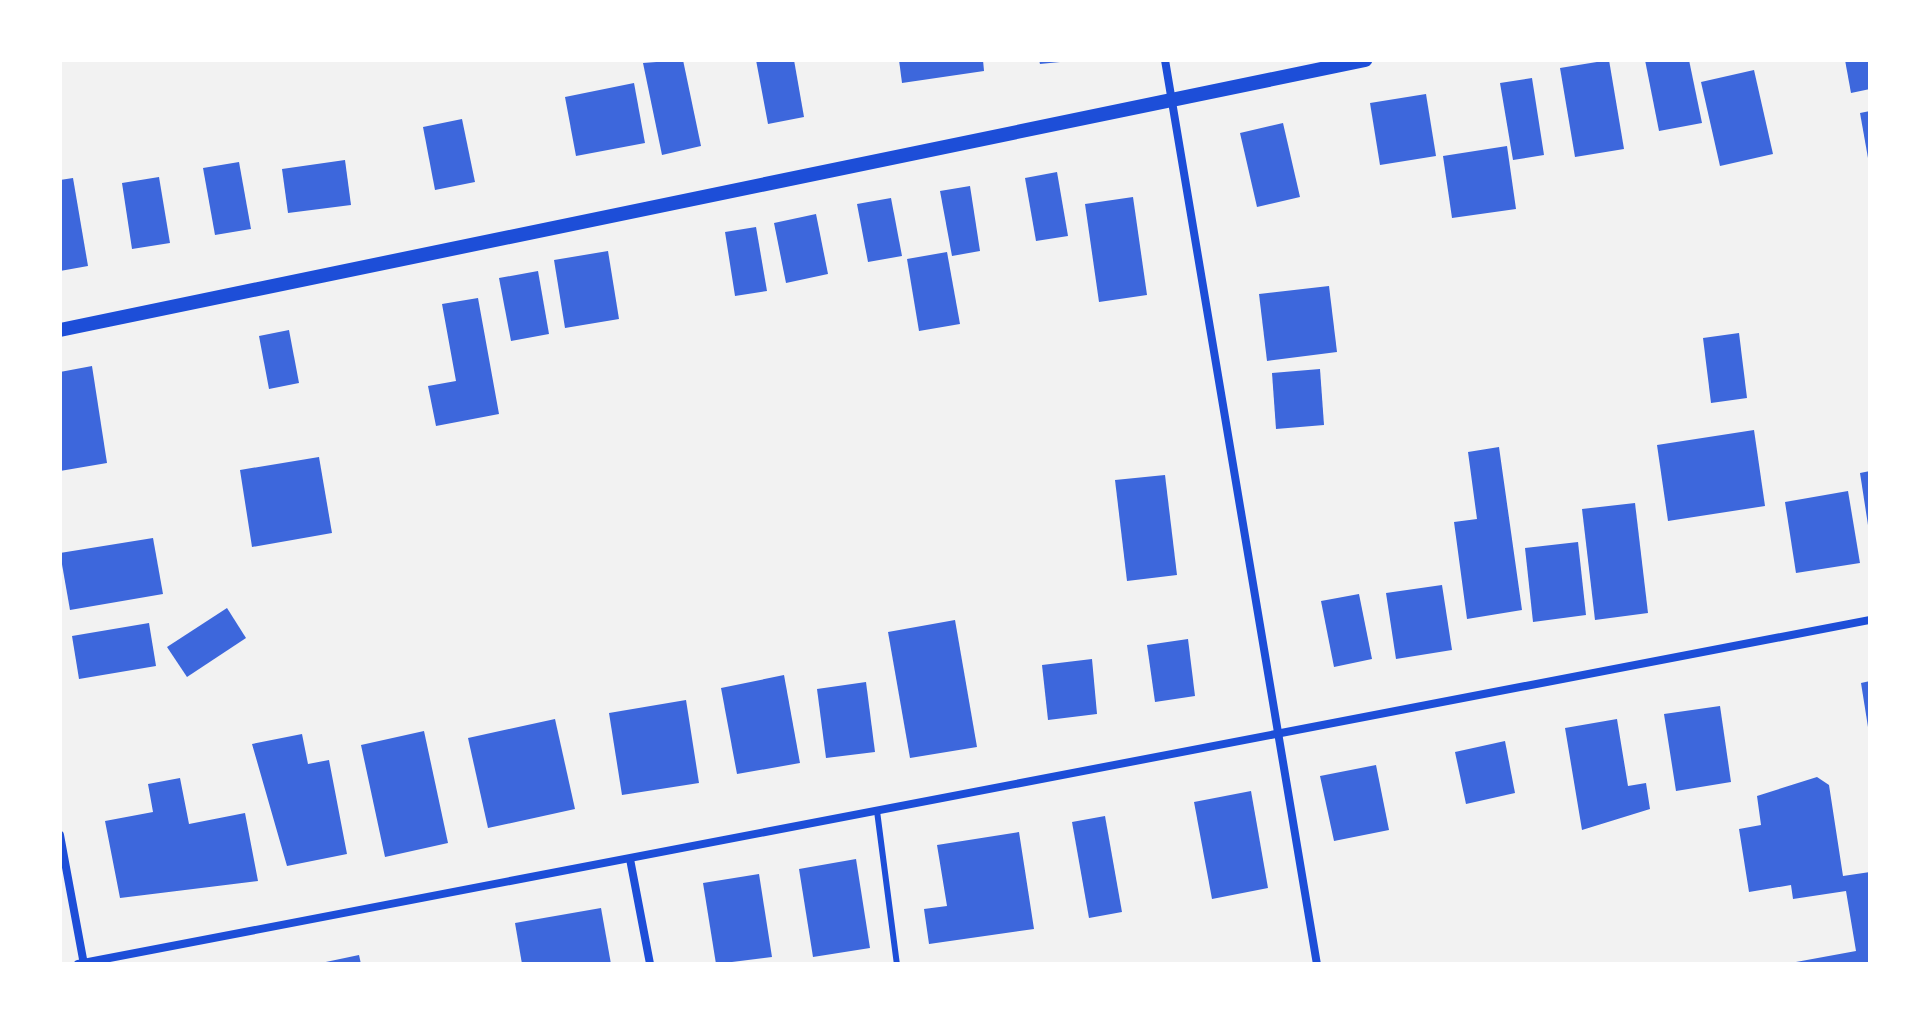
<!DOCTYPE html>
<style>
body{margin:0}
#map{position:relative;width:1930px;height:1024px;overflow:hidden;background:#f2f2f2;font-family:"Roboto Condensed",sans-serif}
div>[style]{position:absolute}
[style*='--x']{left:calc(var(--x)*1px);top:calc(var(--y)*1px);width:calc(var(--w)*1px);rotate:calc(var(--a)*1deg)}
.building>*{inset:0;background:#3d67dc}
.service>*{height:6px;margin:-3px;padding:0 3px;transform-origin:3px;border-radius:3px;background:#1d4ed8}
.minor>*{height:8px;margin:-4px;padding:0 4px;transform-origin:4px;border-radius:4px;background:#1d4ed8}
.tertiary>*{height:14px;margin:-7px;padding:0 7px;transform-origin:7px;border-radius:7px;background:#1d4ed8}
span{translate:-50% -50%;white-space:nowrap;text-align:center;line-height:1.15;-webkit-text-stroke:8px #fff;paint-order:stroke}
.frame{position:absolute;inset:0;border:62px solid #fff;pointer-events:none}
</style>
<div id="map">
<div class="building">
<i style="clip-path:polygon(683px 60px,701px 146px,662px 155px,643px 63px)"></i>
<i style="clip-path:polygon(756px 60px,794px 60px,804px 117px,768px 124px)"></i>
<i style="clip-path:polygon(899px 60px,983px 60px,984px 71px,902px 83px)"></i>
<i style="clip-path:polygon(1039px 60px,1060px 60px,1060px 62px,1040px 64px)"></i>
<i style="clip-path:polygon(1609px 60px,1624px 149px,1575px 157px,1560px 68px)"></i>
<i style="clip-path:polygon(1645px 60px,1689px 60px,1702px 123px,1659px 131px)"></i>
<i style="clip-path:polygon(1845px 60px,1870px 60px,1870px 89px,1851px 93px)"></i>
<i style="clip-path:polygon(1754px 70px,1773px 154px,1720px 166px,1701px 82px)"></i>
<i style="clip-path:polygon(1532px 78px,1544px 155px,1513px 160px,1500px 83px)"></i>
<i style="clip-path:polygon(634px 83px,645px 143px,576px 156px,565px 97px)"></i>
<i style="clip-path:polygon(1426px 94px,1436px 156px,1380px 165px,1370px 103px)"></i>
<i style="clip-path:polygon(1870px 111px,1870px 158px,1868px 158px,1860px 113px)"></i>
<i style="clip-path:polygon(462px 119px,475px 182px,435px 190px,423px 127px)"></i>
<i style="clip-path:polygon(1283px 123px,1300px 197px,1257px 207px,1240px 133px)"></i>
<i style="clip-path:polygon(1507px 146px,1516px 209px,1452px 218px,1443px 156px)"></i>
<i style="clip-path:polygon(345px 160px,351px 205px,288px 213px,282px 169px)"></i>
<i style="clip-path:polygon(239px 162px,251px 229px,215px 235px,203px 168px)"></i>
<i style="clip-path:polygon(1057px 172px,1068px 236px,1036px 241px,1025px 178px)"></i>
<i style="clip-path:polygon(159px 177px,170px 243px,132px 249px,122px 183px)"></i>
<i style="clip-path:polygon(73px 178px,88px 266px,60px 271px,60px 180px)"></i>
<i style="clip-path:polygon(970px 186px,980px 251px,952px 256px,940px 191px)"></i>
<i style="clip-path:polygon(1133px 197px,1147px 295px,1099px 302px,1085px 204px)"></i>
<i style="clip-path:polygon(891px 198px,902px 256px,868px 262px,857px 204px)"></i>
<i style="clip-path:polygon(816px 214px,828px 274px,786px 283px,774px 223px)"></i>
<i style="clip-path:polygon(756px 227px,767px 291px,735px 296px,725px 232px)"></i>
<i style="clip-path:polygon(608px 251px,619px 319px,565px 328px,554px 260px)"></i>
<i style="clip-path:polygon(947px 252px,960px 324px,919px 331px,907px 259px)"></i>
<i style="clip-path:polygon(538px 271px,549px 334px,511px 341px,499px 278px)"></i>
<i style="clip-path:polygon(1329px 286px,1337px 352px,1267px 361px,1259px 294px)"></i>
<i style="clip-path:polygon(478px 298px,499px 414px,436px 426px,428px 386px,456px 381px,442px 304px)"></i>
<i style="clip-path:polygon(289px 330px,299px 383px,269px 389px,259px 336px)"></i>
<i style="clip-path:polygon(1739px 333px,1747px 398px,1711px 403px,1703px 338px)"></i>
<i style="clip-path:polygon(92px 366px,107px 463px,60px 471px,60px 372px)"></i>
<i style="clip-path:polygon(1320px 369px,1324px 425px,1276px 429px,1272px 373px)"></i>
<i style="clip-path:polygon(1754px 430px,1765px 506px,1668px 521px,1657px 445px)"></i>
<i style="clip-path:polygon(1499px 447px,1522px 610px,1467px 619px,1454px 522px,1477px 519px,1468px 452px)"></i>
<i style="clip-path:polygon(319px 457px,332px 533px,252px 547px,240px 470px)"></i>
<i style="clip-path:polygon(1870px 471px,1870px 525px,1868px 525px,1860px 473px)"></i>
<i style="clip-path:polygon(1165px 475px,1177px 575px,1127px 581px,1115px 480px)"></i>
<i style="clip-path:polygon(1848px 491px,1860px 563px,1796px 573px,1785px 502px)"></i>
<i style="clip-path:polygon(1635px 503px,1648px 613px,1595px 620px,1582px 509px)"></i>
<i style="clip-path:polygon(153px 538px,163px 594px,70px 610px,60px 553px)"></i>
<i style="clip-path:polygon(1578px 542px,1586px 615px,1533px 622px,1525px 548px)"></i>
<i style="clip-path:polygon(1442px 585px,1452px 650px,1396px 659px,1386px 593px)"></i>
<i style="clip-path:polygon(1359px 594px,1372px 659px,1334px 667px,1321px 601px)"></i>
<i style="clip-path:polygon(227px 608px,246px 638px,187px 677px,167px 647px)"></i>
<i style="clip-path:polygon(955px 620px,977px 747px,910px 758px,888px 632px)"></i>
<i style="clip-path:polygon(149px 623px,156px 666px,79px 679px,72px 636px)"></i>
<i style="clip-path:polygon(1188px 639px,1195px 696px,1155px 702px,1147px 645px)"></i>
<i style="clip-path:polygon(1092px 659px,1097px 714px,1048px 720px,1042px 665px)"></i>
<i style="clip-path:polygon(784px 675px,800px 763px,737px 774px,721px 688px)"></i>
<i style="clip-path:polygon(1870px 681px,1870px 727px,1868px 727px,1861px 683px)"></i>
<i style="clip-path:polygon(866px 682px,875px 752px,826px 758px,817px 689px)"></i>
<i style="clip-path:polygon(686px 700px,699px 783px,622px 795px,609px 713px)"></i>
<i style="clip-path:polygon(1720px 706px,1731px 782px,1676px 791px,1664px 714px)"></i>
<i style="clip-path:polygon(555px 719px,575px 809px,488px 828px,468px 738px)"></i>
<i style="clip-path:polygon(1617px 719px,1628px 786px,1646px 783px,1650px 809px,1582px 830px,1565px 728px)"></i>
<i style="clip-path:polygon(424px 731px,448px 843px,385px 857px,361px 745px)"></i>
<i style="clip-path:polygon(302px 734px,308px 764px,329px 760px,347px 854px,287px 866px,252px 744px)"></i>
<i style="clip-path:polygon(1505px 741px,1515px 793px,1466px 804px,1455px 752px)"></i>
<i style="clip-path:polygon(1376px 765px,1389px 830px,1334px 841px,1320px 776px)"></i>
<i style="clip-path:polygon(1817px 777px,1829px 785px,1843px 876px,1870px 872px,1870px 964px,1785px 964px,1856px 951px,1846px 891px,1793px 899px,1791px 885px,1749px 892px,1739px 829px,1761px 825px,1757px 796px)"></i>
<i style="clip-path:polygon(180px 778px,189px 824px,245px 813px,258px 881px,120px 898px,105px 821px,153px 812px,148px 784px)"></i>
<i style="clip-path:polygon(1251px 791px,1268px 888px,1212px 899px,1194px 802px)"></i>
<i style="clip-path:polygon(1105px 816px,1122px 912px,1089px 918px,1072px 822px)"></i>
<i style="clip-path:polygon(1019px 832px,1034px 929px,929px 944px,924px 909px,947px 906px,937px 845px)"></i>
<i style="clip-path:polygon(856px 859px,870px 948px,813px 957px,799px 869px)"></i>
<i style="clip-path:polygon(759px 874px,772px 957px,716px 964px,703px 883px)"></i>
<i style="clip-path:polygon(601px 908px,611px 964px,522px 964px,515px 923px)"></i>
<i style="clip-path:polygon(359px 955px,361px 964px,321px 964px,321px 963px)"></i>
</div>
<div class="service">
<i style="--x:877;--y:811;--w:154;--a:82.6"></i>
</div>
<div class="minor">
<i style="--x:1165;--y:60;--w:917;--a:80.46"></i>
<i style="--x:60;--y:835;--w:131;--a:79.5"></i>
<i style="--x:630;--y:859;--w:107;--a:79.2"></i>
<i style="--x:78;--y:964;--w:1825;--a:-10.87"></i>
</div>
<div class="tertiary">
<i style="--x:60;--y:330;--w:1333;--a:-11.69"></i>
</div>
<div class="frame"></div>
</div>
